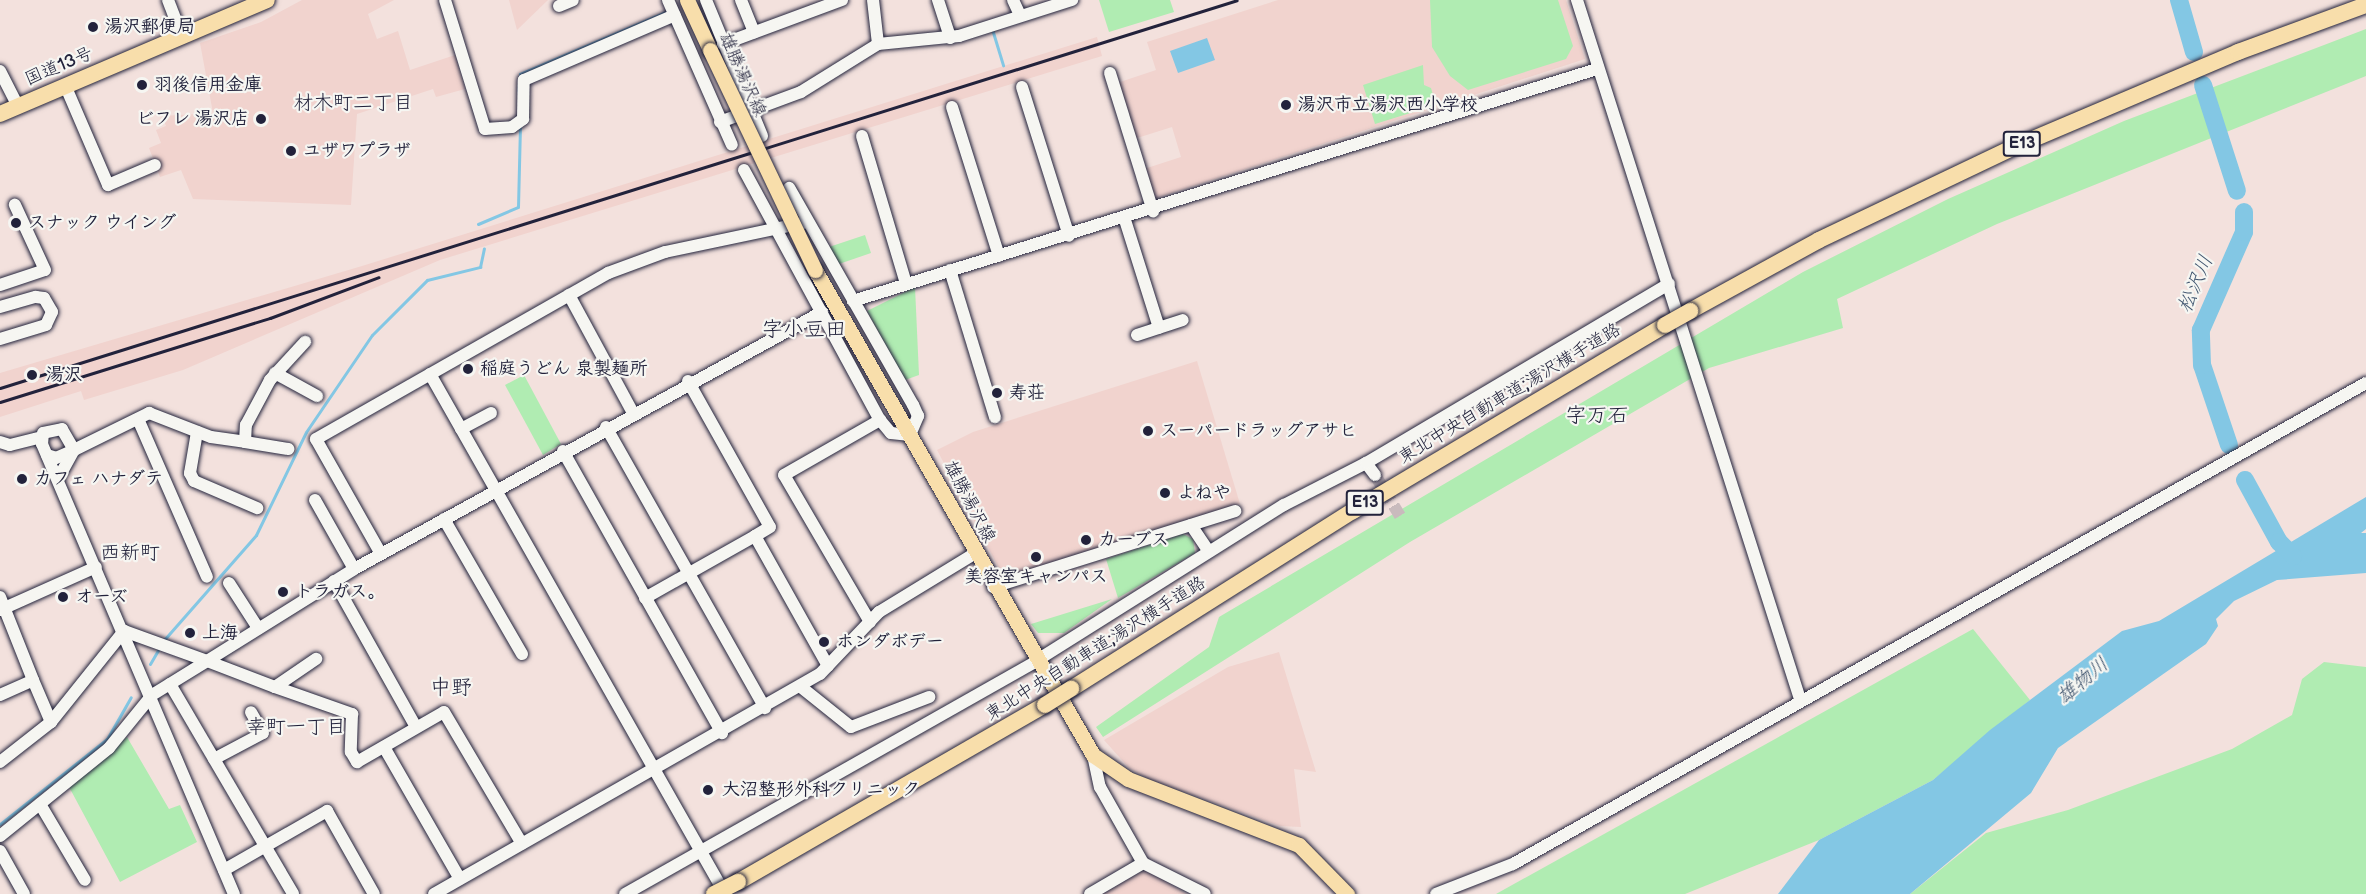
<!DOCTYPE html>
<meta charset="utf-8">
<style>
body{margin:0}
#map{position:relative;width:2366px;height:894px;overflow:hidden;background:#f3e1dd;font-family:"Balsamiq Sans","Klee One",sans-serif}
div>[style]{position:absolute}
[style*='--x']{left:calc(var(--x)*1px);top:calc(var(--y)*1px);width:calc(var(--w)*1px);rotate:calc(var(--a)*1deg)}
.built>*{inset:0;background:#f1d3ce}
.green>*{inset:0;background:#b0ecb2}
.water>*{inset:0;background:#83c7e4}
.stream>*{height:3px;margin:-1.5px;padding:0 1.5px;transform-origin:1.5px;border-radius:1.5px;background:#83c7e4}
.river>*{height:18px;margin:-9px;padding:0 9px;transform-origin:9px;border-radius:9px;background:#83c7e4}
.minor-tunnel>*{height:12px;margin-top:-6px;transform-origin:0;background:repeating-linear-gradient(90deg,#c9bbbd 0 12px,transparent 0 18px)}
.roads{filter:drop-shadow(0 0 2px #22223b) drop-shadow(0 0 2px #22223b)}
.minor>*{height:12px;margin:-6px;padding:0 6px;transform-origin:6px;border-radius:6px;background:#f6f6f2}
.major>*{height:15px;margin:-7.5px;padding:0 7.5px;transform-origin:7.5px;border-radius:7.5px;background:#f8deab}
.highway>*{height:16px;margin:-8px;padding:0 8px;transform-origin:8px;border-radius:8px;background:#f8deab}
.rail>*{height:3px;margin:-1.5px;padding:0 1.5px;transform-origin:1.5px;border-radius:1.5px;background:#22223b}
.bridges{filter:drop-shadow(0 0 2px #22223b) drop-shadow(0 0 2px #22223b)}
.major-bridge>*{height:15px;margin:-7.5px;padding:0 7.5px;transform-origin:7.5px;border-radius:7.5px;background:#f8deab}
.highway-bridge>*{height:16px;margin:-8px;padding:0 8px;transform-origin:8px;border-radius:8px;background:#f8deab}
.dots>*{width:16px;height:16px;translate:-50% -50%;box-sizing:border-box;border:3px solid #f6f6f2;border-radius:50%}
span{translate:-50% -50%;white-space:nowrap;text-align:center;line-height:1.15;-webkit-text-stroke:4.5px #f6f6f2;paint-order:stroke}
.shield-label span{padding:2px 4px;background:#f6f6f2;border:2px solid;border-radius:4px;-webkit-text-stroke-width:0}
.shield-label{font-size:16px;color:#22223b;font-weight:700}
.poi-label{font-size:18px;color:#22223b;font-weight:700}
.left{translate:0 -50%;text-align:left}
.right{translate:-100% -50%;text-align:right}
.street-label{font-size:18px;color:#22223b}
.neighbourhood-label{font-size:20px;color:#22223b}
.water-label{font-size:20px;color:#3f546e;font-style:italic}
.quarter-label{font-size:21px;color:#22223b}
</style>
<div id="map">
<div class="built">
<i style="clip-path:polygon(302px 0,394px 0,368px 14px,377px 39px,398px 31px,410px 70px,455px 55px,465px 89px,436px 97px,433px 89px,357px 114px,351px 205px,193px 199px,181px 170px,160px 177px,149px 148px,161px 143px,156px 130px,166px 126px,162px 116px,213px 113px,200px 43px,261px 22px)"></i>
<i style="clip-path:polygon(509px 0,548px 0,517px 30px)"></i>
<i style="clip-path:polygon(1278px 0,1566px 0,1585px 59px,1153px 199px,1144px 169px,1181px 157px,1172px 127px,1134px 139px,1117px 83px,1156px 70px,1147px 42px)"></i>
<i style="clip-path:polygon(1097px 37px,1102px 56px,440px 260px,183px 370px,84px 400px,81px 391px,0 417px,0 373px,362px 266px)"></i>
<i style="clip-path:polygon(1197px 361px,1240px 504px,1004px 578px,937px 450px,973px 432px)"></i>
<i style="clip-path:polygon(1279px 652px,1316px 772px,1294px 769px,1301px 827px,1280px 826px,1148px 779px,1129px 768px,1104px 740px,1228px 667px)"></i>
<i style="clip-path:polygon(1146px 869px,1186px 894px,1101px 894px)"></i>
</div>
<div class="green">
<i style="clip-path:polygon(1099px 0,1170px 0,1174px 12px,1109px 32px)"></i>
<i style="clip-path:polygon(1430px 0,1558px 0,1573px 46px,1566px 59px,1468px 90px,1450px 76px,1432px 47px)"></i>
<i style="clip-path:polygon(2366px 29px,2366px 76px,1997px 224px,1837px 299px,1843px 328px,1709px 368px,1410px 542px,1103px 737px,1096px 727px,1209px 647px,1219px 617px,1803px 272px,1948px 199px,2124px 121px)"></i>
<i style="clip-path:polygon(1423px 65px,1424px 85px,1431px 88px,1436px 105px,1375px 124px,1363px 85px)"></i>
<i style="clip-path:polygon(865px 235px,871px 253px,839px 264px,829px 247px)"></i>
<i style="clip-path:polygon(915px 287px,919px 375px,905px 380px,867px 311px)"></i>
<i style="clip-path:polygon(524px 375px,561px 444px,543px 455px,505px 385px)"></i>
<i style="clip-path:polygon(1183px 534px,1193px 539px,1195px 553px,1118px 598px,1106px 559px)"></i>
<i style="clip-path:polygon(1112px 599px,1064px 633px,1038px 633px,1031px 624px)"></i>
<i style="clip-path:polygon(1973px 629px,2030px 700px,1933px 780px,1819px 840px,1685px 894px,1496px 894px)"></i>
<i style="clip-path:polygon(2324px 662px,2366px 667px,2366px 894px,1910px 894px,1986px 833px,2068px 810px,2232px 749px,2292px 715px,2302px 679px)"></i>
<i style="clip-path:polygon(127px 737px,169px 809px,180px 805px,197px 842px,120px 882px,68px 785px)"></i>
</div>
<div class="water">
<i style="clip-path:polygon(1207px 38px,1215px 60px,1178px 73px,1170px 51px)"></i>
<i style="clip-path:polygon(2366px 497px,2366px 529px,2361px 533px,2366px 533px,2366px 573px,2277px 580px,2234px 601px,2216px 619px,2218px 626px,2206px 644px,2058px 748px,2031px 793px,1910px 894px,1778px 894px,1819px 840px,1933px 780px,1990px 730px,2122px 631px,2159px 621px)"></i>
</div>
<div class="stream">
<i style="--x:992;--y:29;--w:38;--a:73"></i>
<i style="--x:518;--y:91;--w:17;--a:-83"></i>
<i style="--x:520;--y:74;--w:163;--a:-23.1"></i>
<i style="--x:478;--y:224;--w:43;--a:-23"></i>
<i style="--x:518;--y:207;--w:80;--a:-88.6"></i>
<i style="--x:163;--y:641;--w:141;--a:-48.7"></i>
<i style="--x:256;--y:535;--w:114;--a:-64.1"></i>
<i style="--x:306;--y:432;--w:117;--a:-55.8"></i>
<i style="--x:372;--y:335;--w:78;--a:-45"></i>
<i style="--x:427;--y:280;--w:55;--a:-13.8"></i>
<i style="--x:480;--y:267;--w:19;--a:-78"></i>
<i style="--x:150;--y:664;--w:20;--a:-60"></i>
<i style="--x:0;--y:824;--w:137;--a:-38.5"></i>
<i style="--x:107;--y:739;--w:48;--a:-60.3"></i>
</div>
<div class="river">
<i style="--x:2179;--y:0;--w:54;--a:73.9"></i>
<i style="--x:2203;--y:85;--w:111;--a:72.2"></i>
<i style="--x:2229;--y:445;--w:84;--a:-108.6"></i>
<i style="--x:2202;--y:365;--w:35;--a:-92"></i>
<i style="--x:2201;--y:330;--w:107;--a:-66.3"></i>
<i style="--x:2244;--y:232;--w:20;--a:-90"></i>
<i style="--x:2245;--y:480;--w:71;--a:61.3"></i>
<i style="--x:2279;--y:542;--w:20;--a:45"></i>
</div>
<div class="minor-tunnel">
<i style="--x:1375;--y:475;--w:48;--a:58.6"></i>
</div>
<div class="roads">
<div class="minor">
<i style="--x:168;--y:0;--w:39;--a:69"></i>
<i style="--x:445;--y:0;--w:135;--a:72.8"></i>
<i style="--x:485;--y:129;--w:27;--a:-4"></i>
<i style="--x:512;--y:127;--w:14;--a:-36"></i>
<i style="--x:523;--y:119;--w:39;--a:-89"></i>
<i style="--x:524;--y:80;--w:164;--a:-23.3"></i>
<i style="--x:668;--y:0;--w:158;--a:66.2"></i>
<i style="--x:706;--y:0;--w:147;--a:67.6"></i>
<i style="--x:741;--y:0;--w:35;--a:68"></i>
<i style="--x:873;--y:0;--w:44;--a:83.5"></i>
<i style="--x:878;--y:44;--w:81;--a:-5.6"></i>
<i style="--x:959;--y:36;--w:119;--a:-17.7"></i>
<i style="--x:938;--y:0;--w:40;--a:72"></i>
<i style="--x:1013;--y:0;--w:14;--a:65"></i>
<i style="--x:1577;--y:0;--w:734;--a:72.31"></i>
<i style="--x:559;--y:6;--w:15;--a:-23"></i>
<i style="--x:723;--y:44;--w:127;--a:-20.3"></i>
<i style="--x:0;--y:71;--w:39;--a:63"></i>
<i style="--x:1110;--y:73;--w:145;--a:72.7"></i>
<i style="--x:65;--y:85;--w:109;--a:66.7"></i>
<i style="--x:108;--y:185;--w:51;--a:-23.1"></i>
<i style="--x:1022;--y:87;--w:156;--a:72.5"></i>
<i style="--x:952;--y:107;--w:156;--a:72.5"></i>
<i style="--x:720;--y:122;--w:86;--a:-20.3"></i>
<i style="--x:801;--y:92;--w:91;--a:-31.9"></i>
<i style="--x:862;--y:136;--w:154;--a:73.4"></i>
<i style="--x:744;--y:170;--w:285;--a:61.5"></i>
<i style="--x:880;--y:420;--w:17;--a:50"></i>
<i style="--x:891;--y:433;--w:19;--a:6"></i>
<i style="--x:910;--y:435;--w:21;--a:-67"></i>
<i style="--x:918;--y:416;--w:12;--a:-114"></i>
<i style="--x:913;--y:405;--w:250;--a:-119.7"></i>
<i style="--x:1125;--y:220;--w:113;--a:72.5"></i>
<i style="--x:950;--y:270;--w:154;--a:73"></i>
<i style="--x:0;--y:285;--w:47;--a:-18.4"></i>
<i style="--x:45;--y:270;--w:72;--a:-114.8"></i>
<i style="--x:569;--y:295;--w:134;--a:61.5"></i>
<i style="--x:853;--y:301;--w:779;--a:-17.32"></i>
<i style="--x:0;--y:307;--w:37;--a:-16"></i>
<i style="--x:36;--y:297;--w:8;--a:7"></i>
<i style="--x:44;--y:298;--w:16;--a:60"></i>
<i style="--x:52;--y:312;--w:14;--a:115"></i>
<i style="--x:46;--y:325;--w:48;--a:163.1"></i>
<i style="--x:1137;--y:335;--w:48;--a:-18.1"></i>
<i style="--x:275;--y:373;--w:48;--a:28.7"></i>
<i style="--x:430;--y:374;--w:598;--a:60.43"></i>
<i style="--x:688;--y:381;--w:167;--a:60.7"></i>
<i style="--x:770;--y:527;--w:17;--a:149"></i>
<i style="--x:138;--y:419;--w:172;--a:66.4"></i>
<i style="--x:606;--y:427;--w:323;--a:60.5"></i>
<i style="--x:461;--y:429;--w:34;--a:-28"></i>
<i style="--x:197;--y:432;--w:42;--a:99.7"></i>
<i style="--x:190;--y:473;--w:9;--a:63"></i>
<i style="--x:194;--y:481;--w:69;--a:23.2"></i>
<i style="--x:0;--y:442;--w:10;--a:17"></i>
<i style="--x:10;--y:445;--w:33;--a:-14"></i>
<i style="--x:245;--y:442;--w:44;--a:9.2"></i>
<i style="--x:563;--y:451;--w:324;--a:60.6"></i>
<i style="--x:47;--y:455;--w:9;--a:18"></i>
<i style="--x:56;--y:458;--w:20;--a:-24"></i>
<i style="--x:74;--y:450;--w:24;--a:-120"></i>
<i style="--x:62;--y:429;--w:19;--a:168"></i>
<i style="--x:43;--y:433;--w:11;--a:95"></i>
<i style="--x:42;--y:444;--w:489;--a:66.9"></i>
<i style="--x:1366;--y:463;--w:15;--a:53"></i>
<i style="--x:59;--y:477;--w:31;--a:-61"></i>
<i style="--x:74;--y:450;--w:84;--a:-26.3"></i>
<i style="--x:149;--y:413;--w:66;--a:21.2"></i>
<i style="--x:211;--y:437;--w:34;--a:8"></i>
<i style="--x:245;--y:442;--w:17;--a:-87"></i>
<i style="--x:246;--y:425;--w:51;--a:-61.9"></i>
<i style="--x:270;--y:380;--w:52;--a:-47.4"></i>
<i style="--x:315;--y:500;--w:79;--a:60.5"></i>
<i style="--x:444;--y:519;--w:156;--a:60"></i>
<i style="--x:1191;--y:525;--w:32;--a:56"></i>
<i style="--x:381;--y:554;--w:132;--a:-119.5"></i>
<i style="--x:316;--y:439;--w:336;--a:-29.6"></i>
<i style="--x:608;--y:273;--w:61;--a:-20.2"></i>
<i style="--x:665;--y:252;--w:145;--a:-11.9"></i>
<i style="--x:334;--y:581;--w:167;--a:60.7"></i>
<i style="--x:229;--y:583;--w:54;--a:57.2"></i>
<i style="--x:993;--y:587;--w:254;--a:-17.4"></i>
<i style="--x:0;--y:597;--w:89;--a:68.3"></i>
<i style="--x:645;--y:598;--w:126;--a:-29.4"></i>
<i style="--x:755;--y:536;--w:149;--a:60.7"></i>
<i style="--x:0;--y:610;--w:105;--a:-24.1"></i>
<i style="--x:870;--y:622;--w:170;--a:-120.3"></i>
<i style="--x:784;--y:475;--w:111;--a:-29.8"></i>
<i style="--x:170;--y:684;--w:243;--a:59.6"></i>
<i style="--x:275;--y:687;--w:82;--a:19.3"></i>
<i style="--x:352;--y:714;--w:38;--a:92"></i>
<i style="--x:351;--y:752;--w:12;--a:59"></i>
<i style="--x:357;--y:762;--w:100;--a:-29.9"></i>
<i style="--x:444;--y:712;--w:153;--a:59.4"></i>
<i style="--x:801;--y:687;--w:64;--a:38.7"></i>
<i style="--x:851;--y:727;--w:84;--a:-21"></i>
<i style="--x:0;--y:695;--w:36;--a:-24"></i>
<i style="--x:33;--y:680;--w:46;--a:66.8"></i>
<i style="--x:51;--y:722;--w:65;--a:141.9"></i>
<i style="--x:51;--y:722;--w:117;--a:-51.3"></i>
<i style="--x:124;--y:631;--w:88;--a:19.9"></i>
<i style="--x:207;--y:661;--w:173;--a:-32"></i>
<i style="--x:354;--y:569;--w:534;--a:-28.77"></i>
<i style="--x:384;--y:747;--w:152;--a:60.1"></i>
<i style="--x:1093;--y:755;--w:33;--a:78"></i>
<i style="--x:1100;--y:787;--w:87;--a:60.5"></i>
<i style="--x:1143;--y:863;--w:69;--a:26.6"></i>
<i style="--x:214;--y:759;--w:55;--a:-28"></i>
<i style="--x:263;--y:733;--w:24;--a:-120"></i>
<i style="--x:40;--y:804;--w:88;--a:59.4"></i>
<i style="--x:0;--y:836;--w:140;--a:-38.9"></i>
<i style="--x:109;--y:748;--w:68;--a:-50.9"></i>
<i style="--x:152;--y:695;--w:65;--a:-31.7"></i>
<i style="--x:207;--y:661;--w:73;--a:20.9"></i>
<i style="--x:275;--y:687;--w:50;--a:-34.3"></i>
<i style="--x:0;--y:851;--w:49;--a:60.8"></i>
<i style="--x:224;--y:870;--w:119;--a:-29.8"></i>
<i style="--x:327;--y:811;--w:95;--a:60.5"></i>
<i style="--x:434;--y:894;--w:444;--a:-29.7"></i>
<i style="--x:820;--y:674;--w:86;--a:-46.4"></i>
<i style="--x:879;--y:612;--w:111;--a:-31.4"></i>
<i style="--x:625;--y:894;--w:472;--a:-29.5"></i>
<i style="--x:1036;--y:661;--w:293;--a:-32.2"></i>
<i style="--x:1284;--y:505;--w:92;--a:-27.1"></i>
<i style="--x:1366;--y:463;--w:352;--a:-30.6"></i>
<i style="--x:1090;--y:894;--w:61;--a:-30.3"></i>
<i style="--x:1436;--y:894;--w:83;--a:-21.3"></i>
<i style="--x:1513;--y:864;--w:979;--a:-29.42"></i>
</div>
<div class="major">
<i style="--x:687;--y:0;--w:55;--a:65.3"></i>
<i style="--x:815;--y:270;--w:559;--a:60.18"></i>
<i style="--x:1093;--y:755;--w:42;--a:34.4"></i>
<i style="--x:1128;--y:779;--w:183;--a:21.1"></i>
<i style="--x:1299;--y:845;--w:69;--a:45.6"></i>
</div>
<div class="highway">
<i style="--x:0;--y:114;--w:290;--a:-23.1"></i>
<i style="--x:1690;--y:311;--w:147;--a:-28.8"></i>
<i style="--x:1819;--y:240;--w:214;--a:-25.5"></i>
<i style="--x:2012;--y:148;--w:246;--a:-23"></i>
<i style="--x:2238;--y:52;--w:136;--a:-20.2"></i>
<i style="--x:1071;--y:689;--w:333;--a:-32.3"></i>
<i style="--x:1353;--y:511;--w:363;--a:-30.8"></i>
<i style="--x:738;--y:882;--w:354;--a:-30"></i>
</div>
</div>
<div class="rail">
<i style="--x:0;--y:388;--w:1296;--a:-17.41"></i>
<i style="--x:0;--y:402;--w:283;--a:-17.3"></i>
<i style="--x:270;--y:318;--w:116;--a:-20.6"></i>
</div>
<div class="bridges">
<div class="major-bridge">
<i style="--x:710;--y:50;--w:244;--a:64.5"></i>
</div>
<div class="highway-bridge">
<i style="--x:1665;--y:325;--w:29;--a:-29"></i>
<i style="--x:1045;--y:705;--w:31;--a:-32"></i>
<i style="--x:714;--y:894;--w:27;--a:-27"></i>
</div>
</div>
<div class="dots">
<i style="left:93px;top:27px;background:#22223b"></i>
<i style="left:142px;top:85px;background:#22223b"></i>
<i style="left:1286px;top:105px;background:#22223b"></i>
<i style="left:261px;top:119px;background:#22223b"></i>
<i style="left:291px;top:151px;background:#22223b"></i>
<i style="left:16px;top:223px;background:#22223b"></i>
<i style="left:468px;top:369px;background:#22223b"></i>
<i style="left:32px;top:375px;background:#22223b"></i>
<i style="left:997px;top:393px;background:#22223b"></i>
<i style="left:1148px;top:431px;background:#22223b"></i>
<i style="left:22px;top:479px;background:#22223b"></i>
<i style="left:1165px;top:493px;background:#22223b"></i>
<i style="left:1086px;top:540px;background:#22223b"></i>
<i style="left:1036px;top:557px;background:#22223b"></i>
<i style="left:283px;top:592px;background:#22223b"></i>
<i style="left:63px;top:597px;background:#22223b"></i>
<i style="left:190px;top:633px;background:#22223b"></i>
<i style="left:824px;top:642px;background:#22223b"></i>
<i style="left:708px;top:790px;background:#22223b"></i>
</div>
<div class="shield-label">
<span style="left:2022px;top:144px">E13</span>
<span style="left:1365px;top:503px">E13</span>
</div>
<div class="poi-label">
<span class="left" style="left:105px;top:27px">湯沢郵便局</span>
<span class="left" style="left:154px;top:85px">羽後信用金庫</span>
<span class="left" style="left:1298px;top:105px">湯沢市立湯沢西小学校</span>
<span class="right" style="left:249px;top:119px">ビフレ 湯沢店</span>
<span class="left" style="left:303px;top:151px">ユザワプラザ</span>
<span class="left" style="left:28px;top:223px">スナック ウイング</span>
<span class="left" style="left:480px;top:369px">稲庭うどん 泉製麺所</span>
<span class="left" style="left:46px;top:375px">湯沢</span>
<span class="left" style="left:1009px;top:393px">寿荘</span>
<span class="left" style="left:1160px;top:431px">スーパードラッグアサヒ</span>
<span class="left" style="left:34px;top:479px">カフェ ハナダテ</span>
<span class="left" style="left:1177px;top:493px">よねや</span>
<span class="left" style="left:1098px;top:540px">カーブス</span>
<span style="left:1036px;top:577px">美容室キャンパス</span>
<span class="left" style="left:295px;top:592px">トラガス。</span>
<span class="left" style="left:75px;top:597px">オーズ</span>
<span class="left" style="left:202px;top:633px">上海</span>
<span class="left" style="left:836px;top:642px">ホンダボデー</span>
<span class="left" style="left:722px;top:790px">大沼整形外科クリニック</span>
</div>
<div class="street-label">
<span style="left:59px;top:67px;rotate:-23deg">国道13号</span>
<span style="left:742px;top:75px;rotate:66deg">雄勝湯沢線</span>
<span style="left:1510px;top:394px;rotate:-31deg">東北中央自動車道;湯沢横手道路</span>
<span style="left:969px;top:502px;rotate:62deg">雄勝湯沢線</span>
<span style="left:1096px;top:649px;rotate:-32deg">東北中央自動車道;湯沢横手道路</span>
</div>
<div class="neighbourhood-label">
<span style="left:353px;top:103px">材木町二丁目</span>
<span style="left:130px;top:553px">西新町</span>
<span style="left:296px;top:727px">幸町一丁目</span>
</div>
<div class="water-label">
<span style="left:2196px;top:284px;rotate:-67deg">松沢川</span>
<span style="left:2083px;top:681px;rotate:-40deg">雄物川</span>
</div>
<div class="quarter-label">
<span style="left:804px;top:330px">字小豆田</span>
<span style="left:1597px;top:416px">字万石</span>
<span style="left:451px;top:688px">中野</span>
</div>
</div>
